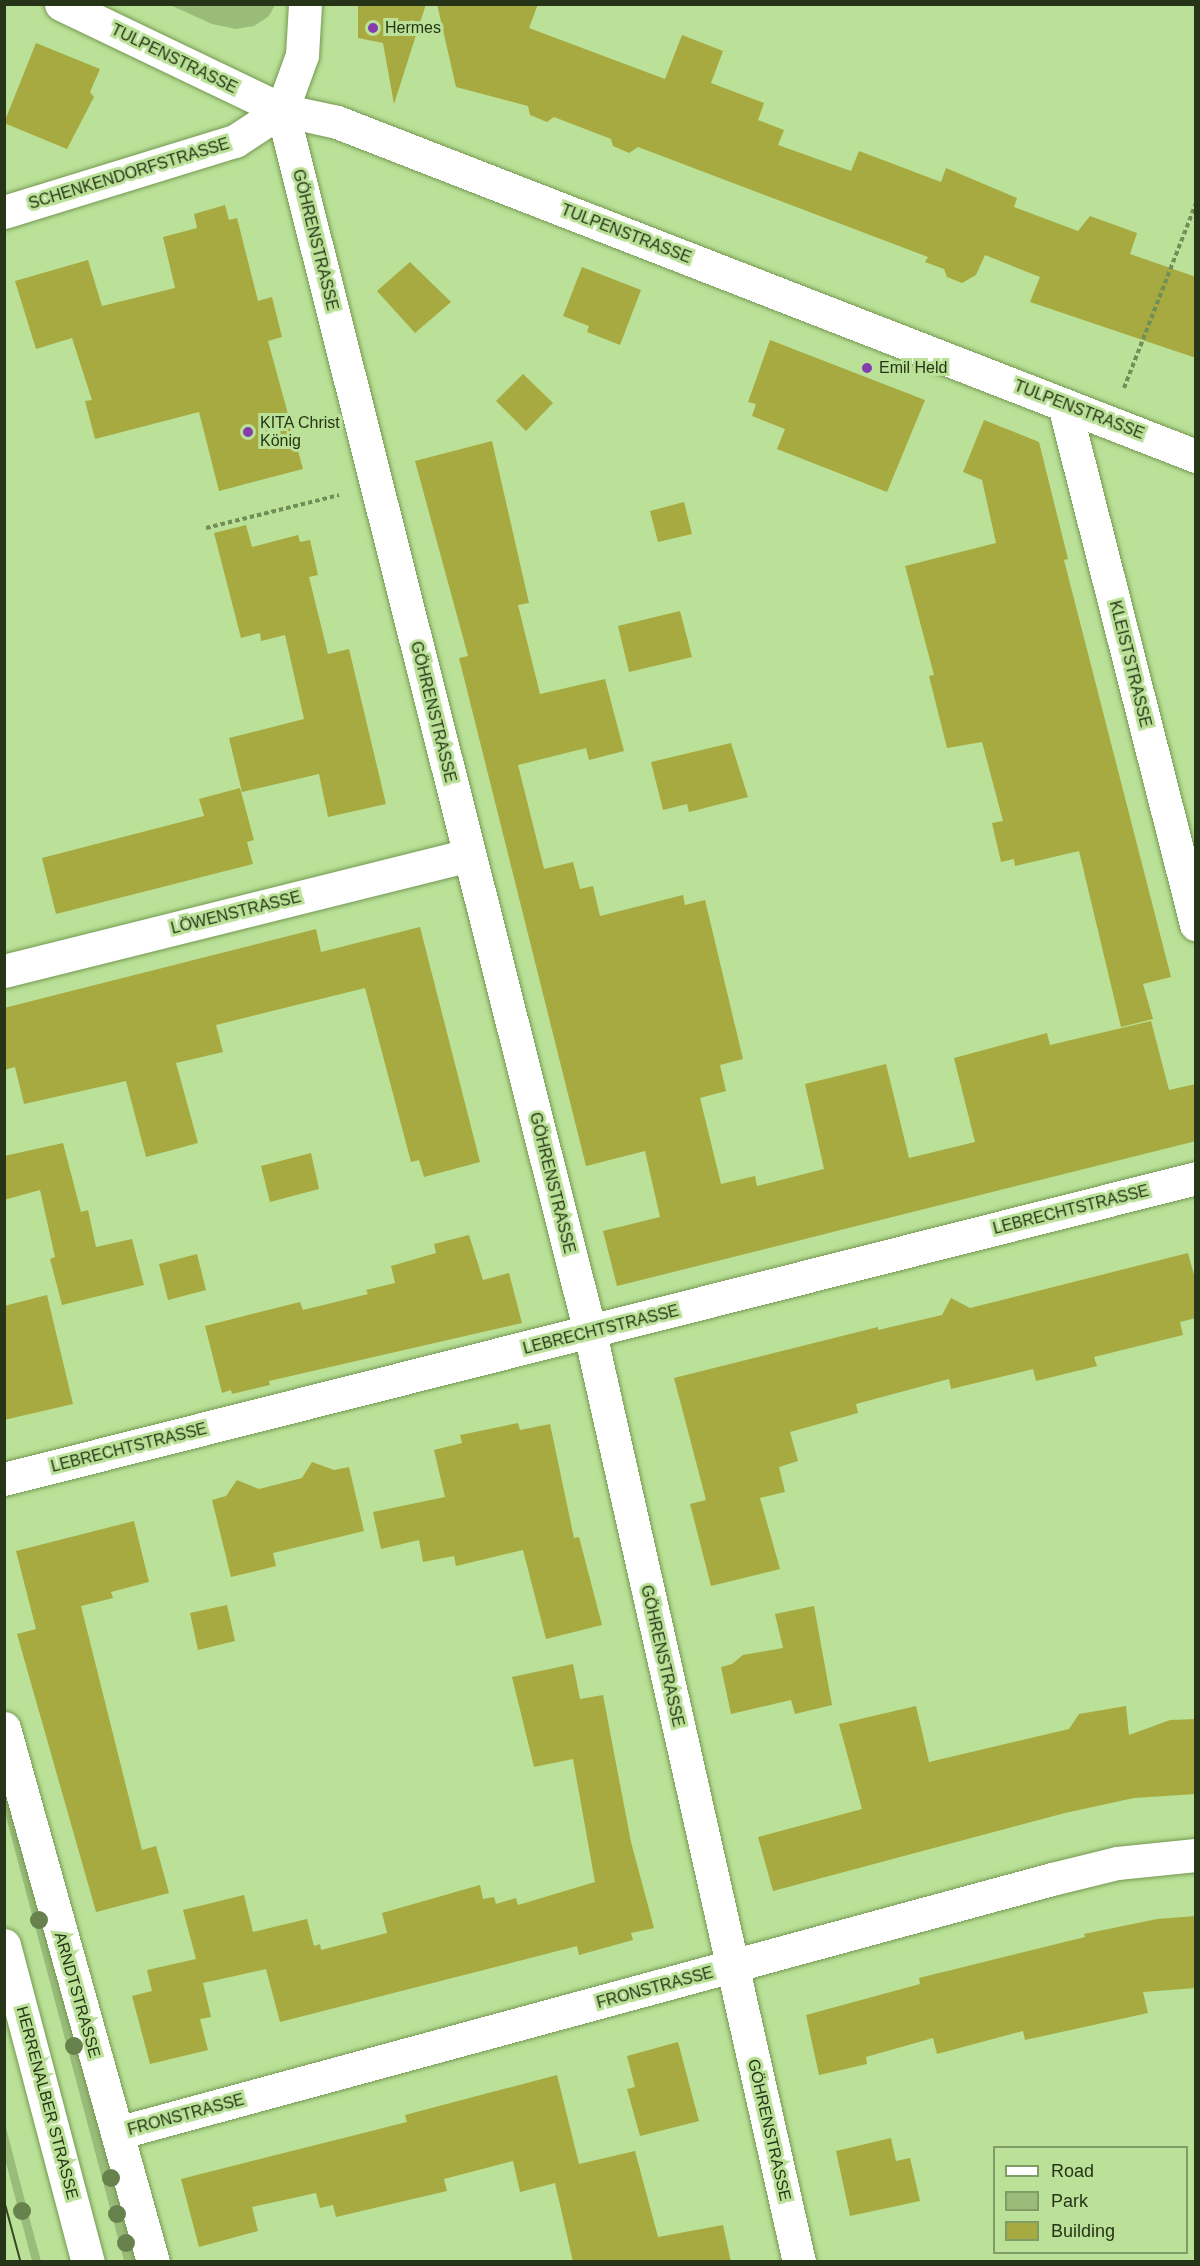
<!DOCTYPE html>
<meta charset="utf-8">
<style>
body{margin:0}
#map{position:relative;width:1200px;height:2266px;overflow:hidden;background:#bae197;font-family:Helvetica,sans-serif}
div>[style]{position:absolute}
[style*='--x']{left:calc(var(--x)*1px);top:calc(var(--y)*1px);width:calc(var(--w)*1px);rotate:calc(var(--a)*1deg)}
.green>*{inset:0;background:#9abc7a}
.building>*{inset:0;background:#a7aa41}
.path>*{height:4px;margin-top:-2px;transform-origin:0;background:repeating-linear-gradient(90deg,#718d58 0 4.5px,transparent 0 7.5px)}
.roads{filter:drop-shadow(0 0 2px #759852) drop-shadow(0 0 2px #759852)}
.minor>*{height:33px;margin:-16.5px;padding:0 16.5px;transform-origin:16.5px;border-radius:16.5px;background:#fff}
.major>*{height:33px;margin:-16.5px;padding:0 16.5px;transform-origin:16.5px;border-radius:16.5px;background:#fff}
.tram>*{height:1.5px;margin:-0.75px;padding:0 0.75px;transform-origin:0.75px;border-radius:0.75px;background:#374825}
.trees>*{width:18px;height:18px;margin:-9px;border-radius:50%;background:#68824d}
.dots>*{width:16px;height:16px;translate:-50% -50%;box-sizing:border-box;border:3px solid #bae197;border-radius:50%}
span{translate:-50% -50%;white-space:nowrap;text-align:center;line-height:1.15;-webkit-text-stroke:6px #bae197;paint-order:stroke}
.poi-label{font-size:16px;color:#263517}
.left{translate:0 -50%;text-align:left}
.street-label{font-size:16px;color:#263517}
.frame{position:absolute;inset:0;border:6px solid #263517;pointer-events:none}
.legend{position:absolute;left:993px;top:2146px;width:195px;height:108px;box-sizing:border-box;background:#bae197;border:2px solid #7f9c64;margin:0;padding:8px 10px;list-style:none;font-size:18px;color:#263517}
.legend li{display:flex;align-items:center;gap:12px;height:30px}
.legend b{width:30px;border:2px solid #7f9c64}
</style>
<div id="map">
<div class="green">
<i style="clip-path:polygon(170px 5px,275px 5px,269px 16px,254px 26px,236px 29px,212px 24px)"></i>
<i style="clip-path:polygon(4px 1771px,138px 2261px,124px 2261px,5px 1813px)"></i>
<i style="clip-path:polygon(5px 2124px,32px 2228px,41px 2261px,32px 2261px,5px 2159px)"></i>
</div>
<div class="building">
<i style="clip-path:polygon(358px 4px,426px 4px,394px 104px,383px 43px,358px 38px)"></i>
<i style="clip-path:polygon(437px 4px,538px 4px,529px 28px,665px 79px,682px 35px,723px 51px,711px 83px,764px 103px,758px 120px,784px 130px,778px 145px,851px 171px,859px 151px,941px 182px,946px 168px,1017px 198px,1014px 207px,1078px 231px,1090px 216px,1137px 233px,1130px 254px,1196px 277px,1196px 358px,1030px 302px,1040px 277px,985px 255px,976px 275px,962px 283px,947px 277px,944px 269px,925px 262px,928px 257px,638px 147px,629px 153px,613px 146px,611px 139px,554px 117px,547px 122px,530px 115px,528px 106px,456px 87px)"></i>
<i style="clip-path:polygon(36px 43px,100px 69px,90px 92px,94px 97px,67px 149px,4px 123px)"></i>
<i style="clip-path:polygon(225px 205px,229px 220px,237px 218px,258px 301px,272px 297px,282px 337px,268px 341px,303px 469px,219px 491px,199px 412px,95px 439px,85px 401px,92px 400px,72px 338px,36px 349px,15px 281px,88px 260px,102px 306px,175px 288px,163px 237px,197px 228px,194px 214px)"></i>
<i style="clip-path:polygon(410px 262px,451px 302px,415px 333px,377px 291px)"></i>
<i style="clip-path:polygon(582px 267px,641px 290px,620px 345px,587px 332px,589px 326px,563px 316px)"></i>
<i style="clip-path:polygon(770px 340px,925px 400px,887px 492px,777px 449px,785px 429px,752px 416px,756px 404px,748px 402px)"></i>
<i style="clip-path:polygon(523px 374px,553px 403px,526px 431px,496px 401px)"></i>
<i style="clip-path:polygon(984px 420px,1039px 442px,1068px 559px,1064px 560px,1171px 977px,1143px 984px,1153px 1019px,1121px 1027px,1079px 851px,1015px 866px,1014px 859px,1001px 862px,992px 823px,1003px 821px,982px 742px,947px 748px,929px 676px,934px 675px,905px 566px,996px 543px,982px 480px,963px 472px)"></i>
<i style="clip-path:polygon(492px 441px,529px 603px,518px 605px,540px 694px,605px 679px,624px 751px,589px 760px,586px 748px,518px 765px,544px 869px,573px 862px,580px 889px,593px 886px,600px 916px,683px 895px,685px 905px,705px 900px,743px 1059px,720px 1065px,726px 1091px,700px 1098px,721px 1184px,755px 1176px,757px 1186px,824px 1169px,805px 1084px,886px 1064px,909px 1158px,975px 1142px,954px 1058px,1047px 1033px,1050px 1045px,1151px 1021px,1169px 1090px,1196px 1084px,1196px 1141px,617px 1286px,603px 1231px,660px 1217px,645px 1151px,586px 1166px,459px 658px,468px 656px,415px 461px)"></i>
<i style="clip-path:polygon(684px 502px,692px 534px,658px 542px,650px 511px)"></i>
<i style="clip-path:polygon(246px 525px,252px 547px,298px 535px,300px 542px,310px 540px,318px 575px,309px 577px,328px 654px,349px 649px,386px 804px,328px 817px,319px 774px,242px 792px,229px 738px,304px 719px,285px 635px,261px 641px,260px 633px,241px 638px,214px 533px)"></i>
<i style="clip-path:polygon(680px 611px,692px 657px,629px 672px,618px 626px)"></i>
<i style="clip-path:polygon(731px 743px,748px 797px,689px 812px,687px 804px,663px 810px,651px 762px)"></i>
<i style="clip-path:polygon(240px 788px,254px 840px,247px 842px,253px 864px,56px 914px,42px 858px,204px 816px,199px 799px)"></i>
<i style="clip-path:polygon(420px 927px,480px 1162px,424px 1177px,419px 1160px,411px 1162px,365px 988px,216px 1025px,223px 1052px,176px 1063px,198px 1143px,146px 1157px,126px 1081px,24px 1104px,15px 1067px,4px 1070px,4px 1008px,316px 929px,321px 952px)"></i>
<i style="clip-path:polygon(63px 1143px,81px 1212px,88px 1210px,96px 1247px,132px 1239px,144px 1285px,62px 1305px,50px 1259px,55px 1257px,40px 1190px,4px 1200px,4px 1156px)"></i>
<i style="clip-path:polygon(311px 1153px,319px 1189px,270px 1202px,261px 1166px)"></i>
<i style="clip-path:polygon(469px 1235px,483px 1280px,509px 1273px,522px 1323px,269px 1381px,270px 1385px,232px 1394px,231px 1390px,222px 1393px,205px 1326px,300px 1302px,303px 1310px,368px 1294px,366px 1290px,395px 1283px,391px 1266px,436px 1253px,434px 1244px)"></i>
<i style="clip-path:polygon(1188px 1253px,1196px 1282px,1196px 1318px,1180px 1322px,1183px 1335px,1094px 1357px,1097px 1366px,1036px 1381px,1033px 1369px,951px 1389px,949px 1379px,856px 1404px,858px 1413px,790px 1432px,798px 1461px,779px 1467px,785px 1492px,760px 1498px,780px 1569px,711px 1586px,690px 1504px,706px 1500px,674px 1378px,878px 1327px,878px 1330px,942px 1315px,951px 1298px,970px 1308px)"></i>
<i style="clip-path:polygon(197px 1254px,206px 1290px,168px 1300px,159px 1264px)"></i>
<i style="clip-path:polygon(47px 1295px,73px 1404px,4px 1420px,4px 1306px)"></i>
<i style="clip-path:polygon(518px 1423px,520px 1430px,550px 1424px,574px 1538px,579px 1537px,602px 1625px,546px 1639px,523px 1550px,456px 1566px,454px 1556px,423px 1562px,419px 1540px,381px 1549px,373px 1512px,445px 1497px,434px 1450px,462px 1443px,460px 1435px)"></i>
<i style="clip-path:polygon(312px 1462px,334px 1470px,349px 1467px,364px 1531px,273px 1553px,276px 1566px,231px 1577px,212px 1500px,226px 1496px,237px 1480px,259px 1489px,302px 1478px)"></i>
<i style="clip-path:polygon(134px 1521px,149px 1582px,111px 1592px,113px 1598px,81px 1606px,142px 1850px,156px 1846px,169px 1893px,96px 1912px,17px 1634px,36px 1629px,16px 1551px)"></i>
<i style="clip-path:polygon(227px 1605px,235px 1641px,198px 1650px,190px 1613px)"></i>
<i style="clip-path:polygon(814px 1606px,832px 1705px,795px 1714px,791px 1700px,731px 1714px,721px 1667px,732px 1664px,743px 1655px,783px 1648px,775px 1614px)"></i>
<i style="clip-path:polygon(573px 1664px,580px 1699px,603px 1695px,631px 1842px,654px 1928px,631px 1933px,633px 1940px,579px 1955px,577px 1946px,280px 2022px,266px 1969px,203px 1983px,211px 2017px,200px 2019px,208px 2050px,150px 2064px,132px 1996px,152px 1991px,147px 1970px,196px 1959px,183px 1910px,244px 1895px,253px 1932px,307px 1919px,314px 1946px,320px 1944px,321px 1950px,387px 1933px,382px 1913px,480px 1885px,483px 1899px,494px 1897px,496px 1904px,516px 1898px,518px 1905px,595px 1882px,573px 1759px,534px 1767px,512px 1677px)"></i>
<i style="clip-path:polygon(916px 1706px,929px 1762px,1069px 1729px,1079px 1714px,1126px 1706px,1129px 1735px,1170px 1720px,1196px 1719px,1196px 1794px,1134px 1798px,1065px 1813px,773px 1891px,758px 1837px,862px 1809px,839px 1724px)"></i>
<i style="clip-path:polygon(1196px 1916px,1196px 1988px,1143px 1992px,1148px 2013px,1025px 2040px,1023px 2031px,937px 2054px,933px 2038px,866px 2057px,867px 2064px,819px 2075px,806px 2015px,920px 1984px,919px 1978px,1085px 1937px,1084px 1934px,1157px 1919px)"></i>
<i style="clip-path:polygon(678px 2042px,699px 2121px,640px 2136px,627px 2089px,635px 2087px,627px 2056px)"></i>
<i style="clip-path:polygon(557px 2075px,579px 2164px,635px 2151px,658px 2237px,723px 2225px,731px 2262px,573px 2262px,555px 2183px,520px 2192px,513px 2161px,444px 2179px,447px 2191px,336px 2217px,333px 2205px,320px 2208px,316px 2193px,252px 2207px,258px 2231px,199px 2247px,181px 2179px,407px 2122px,405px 2115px)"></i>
<i style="clip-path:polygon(891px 2138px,896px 2161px,910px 2158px,920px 2201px,850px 2216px,836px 2151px)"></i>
</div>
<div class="path">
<i style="--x:1124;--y:388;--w:199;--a:-68.7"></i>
<i style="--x:206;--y:528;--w:137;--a:-13.9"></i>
</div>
<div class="roads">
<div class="minor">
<i style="--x:61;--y:4;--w:245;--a:25.6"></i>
<i style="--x:282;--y:110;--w:56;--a:12.3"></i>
<i style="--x:337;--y:122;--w:922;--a:21.25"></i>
<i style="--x:282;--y:110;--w:1261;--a:75.86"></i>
<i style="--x:590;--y:1333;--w:952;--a:77.32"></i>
<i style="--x:282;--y:110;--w:59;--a:-70"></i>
<i style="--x:302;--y:55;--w:51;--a:-86.6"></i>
<i style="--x:4;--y:212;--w:242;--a:-17.1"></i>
<i style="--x:235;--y:141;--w:56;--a:-33.4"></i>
<i style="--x:1064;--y:405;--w:536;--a:75.73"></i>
<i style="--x:4;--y:971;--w:478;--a:-14"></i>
<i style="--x:4;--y:1479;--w:1229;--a:-14.17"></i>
<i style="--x:4;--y:1728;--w:554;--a:74.41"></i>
<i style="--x:117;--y:2133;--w:969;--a:-15.2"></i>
<i style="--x:1052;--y:1879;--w:67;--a:-13.8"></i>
<i style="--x:1117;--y:1863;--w:79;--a:-5.8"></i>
</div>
<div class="major">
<i style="--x:4;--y:1945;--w:328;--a:75.2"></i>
</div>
</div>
<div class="tram">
<i style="--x:4;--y:2199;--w:65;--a:74.9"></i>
</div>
<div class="trees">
<i style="left:39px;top:1920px"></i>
<i style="left:74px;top:2046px"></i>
<i style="left:111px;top:2178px"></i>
<i style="left:22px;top:2211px"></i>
<i style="left:117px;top:2214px"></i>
<i style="left:126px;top:2243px"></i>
</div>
<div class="dots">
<i style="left:373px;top:28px;background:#853caf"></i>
<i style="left:867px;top:368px;background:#853caf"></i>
<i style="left:248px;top:432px;background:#853caf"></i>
</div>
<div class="poi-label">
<span class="left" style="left:385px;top:28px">Hermes</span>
<span class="left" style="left:879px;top:368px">Emil Held</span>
<span class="left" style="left:260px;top:432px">KITA Christ<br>König</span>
</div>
<div class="street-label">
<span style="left:174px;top:59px;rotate:26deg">TULPENSTRASSE</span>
<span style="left:129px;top:174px;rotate:-17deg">SCHENKENDORFSTRASSE</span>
<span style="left:626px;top:234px;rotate:21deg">TULPENSTRASSE</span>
<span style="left:315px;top:240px;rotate:76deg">GÖHRENSTRASSE</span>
<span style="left:1079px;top:410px;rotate:21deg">TULPENSTRASSE</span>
<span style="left:1130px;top:664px;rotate:76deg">KLEISTSTRASSE</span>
<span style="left:433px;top:712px;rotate:76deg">GÖHRENSTRASSE</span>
<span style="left:236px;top:913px;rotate:-14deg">LÖWENSTRASSE</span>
<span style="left:552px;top:1183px;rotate:76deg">GÖHRENSTRASSE</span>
<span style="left:1071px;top:1210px;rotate:-14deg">LEBRECHTSTRASSE</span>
<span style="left:601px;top:1330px;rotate:-14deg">LEBRECHTSTRASSE</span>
<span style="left:129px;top:1448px;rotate:-14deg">LEBRECHTSTRASSE</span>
<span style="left:662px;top:1656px;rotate:77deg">GÖHRENSTRASSE</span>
<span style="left:655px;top:1988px;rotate:-15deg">FRONSTRASSE</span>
<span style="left:77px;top:1995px;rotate:74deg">ARNDTSTRASSE</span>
<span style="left:47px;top:2103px;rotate:75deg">HERRENALBER STRASSE</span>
<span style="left:186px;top:2115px;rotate:-15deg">FRONSTRASSE</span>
<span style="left:769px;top:2130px;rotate:77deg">GÖHRENSTRASSE</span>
</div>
<div class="frame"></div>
<ul class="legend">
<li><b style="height:8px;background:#fff"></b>Road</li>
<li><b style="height:16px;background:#9abc7a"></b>Park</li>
<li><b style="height:16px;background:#a7aa41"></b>Building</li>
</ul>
</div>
